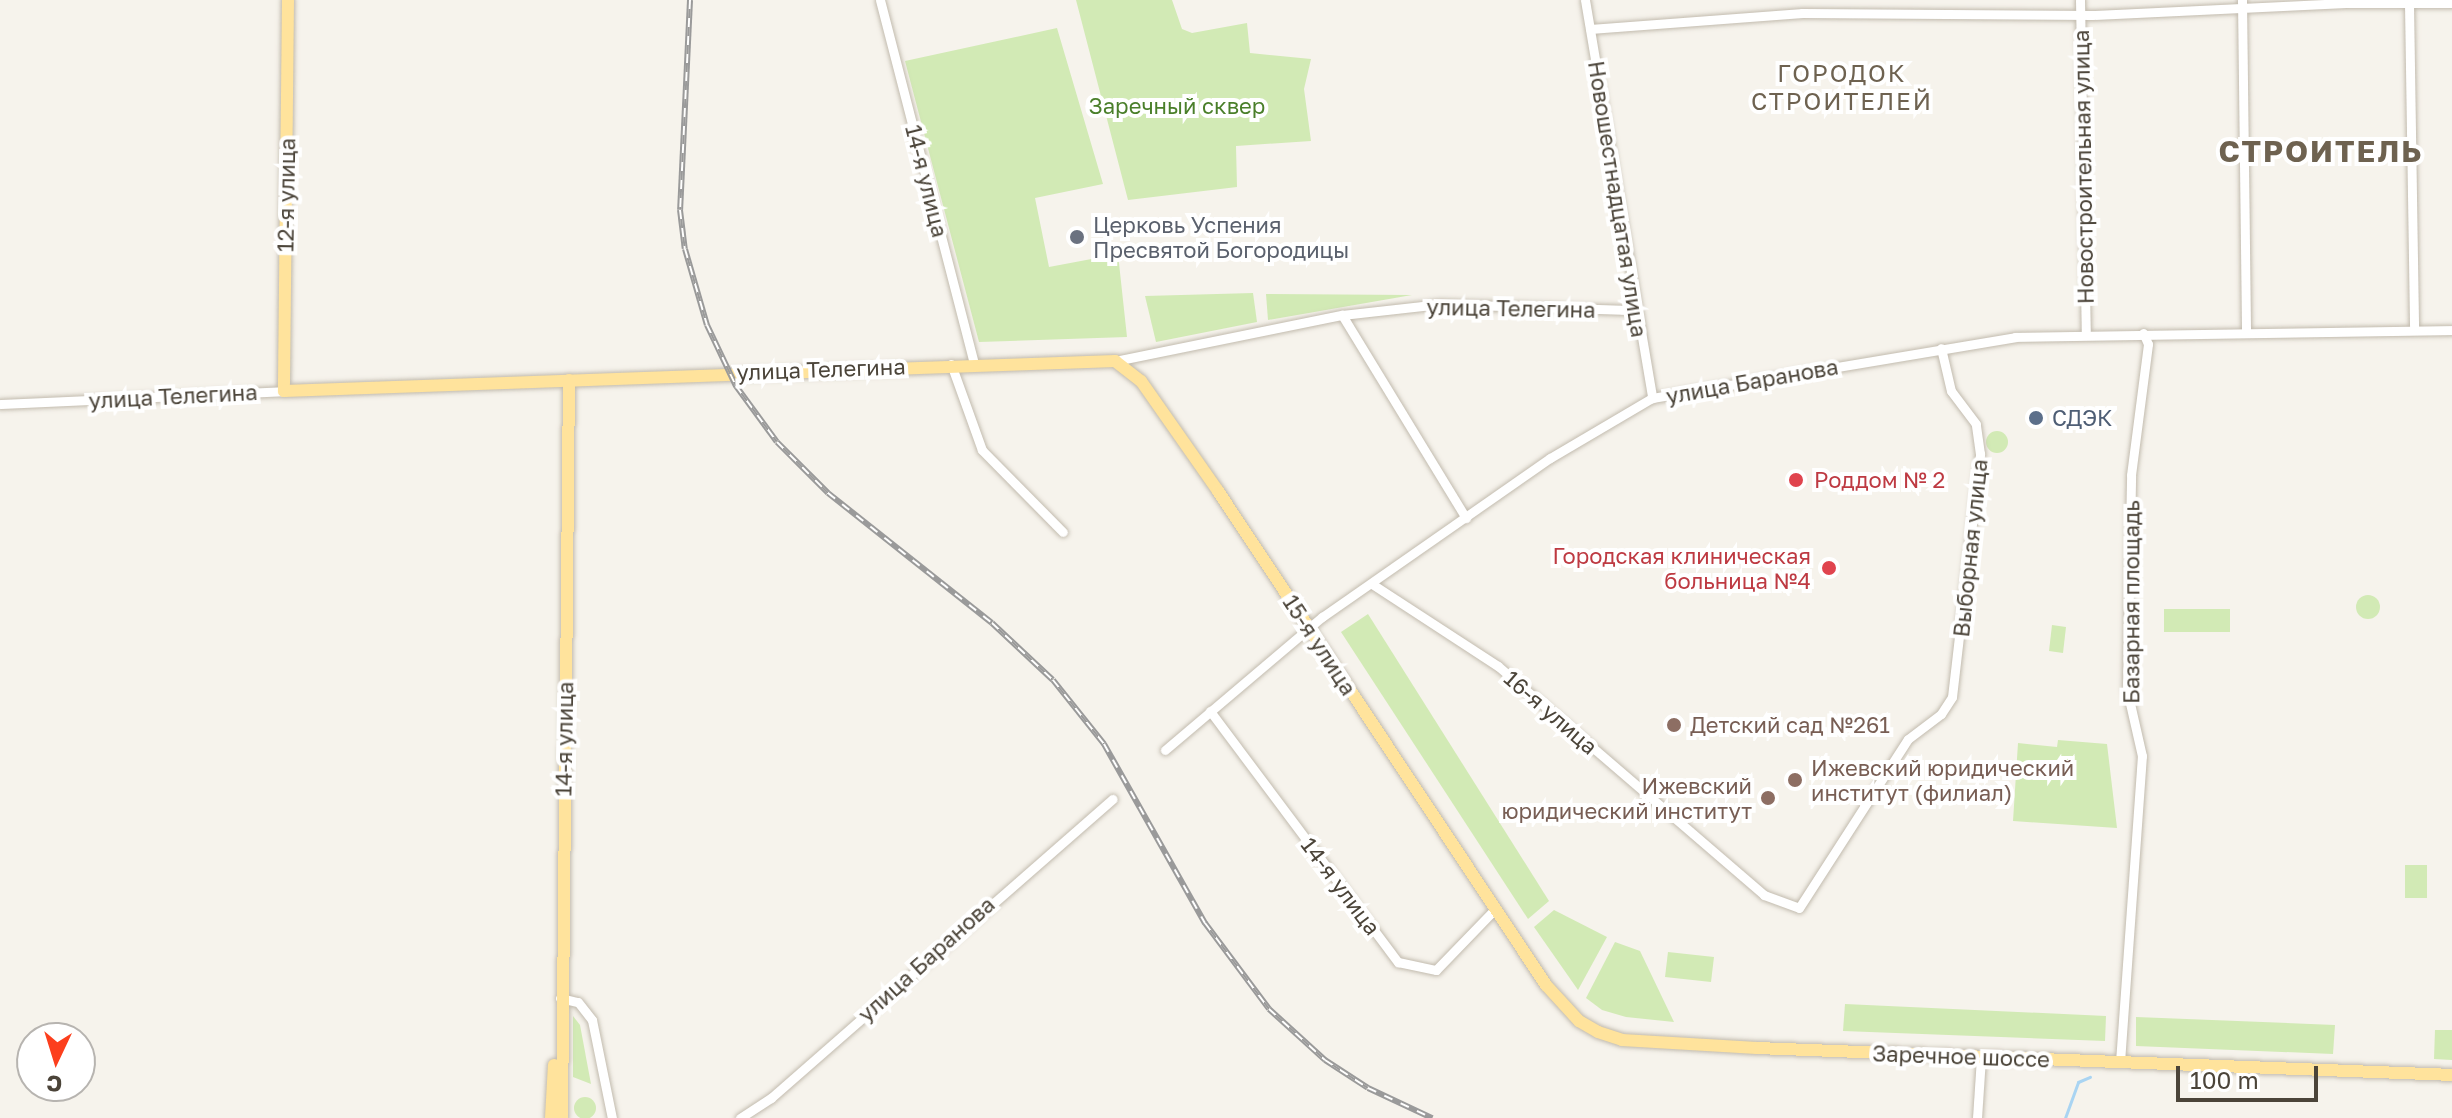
<!DOCTYPE html>
<meta charset="utf-8">
<style>
body{margin:0}
#map{position:relative;width:2452px;height:1118px;overflow:hidden;background:#f6f3ec;font-family:"Golos Text",sans-serif}
div>[style]{position:absolute}
[style*='--x']{left:calc(var(--x)*1px);top:calc(var(--y)*1px);width:calc(var(--w)*1px);rotate:calc(var(--a)*1deg)}
.green>*{inset:0;background:#d2eab5}
.round{border-radius:50%}
.stream>*{height:3px;margin:-1.5px;padding:0 1.5px;transform-origin:1.5px;border-radius:1.5px;background:#a9d4f2}
.roads{filter:drop-shadow(0 0 2px #c2bbae) drop-shadow(0 0 2px #c2bbae)}
.minor>*{height:9px;margin:-4.5px;padding:0 4.5px;transform-origin:4.5px;border-radius:4.5px;background:#fff}
.major>*{height:12px;margin:-6px;padding:0 6px;transform-origin:6px;border-radius:6px;background:#ffe39c}
.rail>*{height:6px;margin-top:-3px;transform-origin:0;background:repeating-linear-gradient(90deg,#fff 0 9px,#9a9a9a 0 18px);box-sizing:border-box;border-block:2px solid #9a9a9a}
.dots>*{width:22px;height:22px;translate:-50% -50%;box-sizing:border-box;border:4px solid #fff;border-radius:50%}
span{translate:-50% -50%;white-space:nowrap;text-align:center;line-height:1.15;-webkit-text-stroke:8px #fff;paint-order:stroke}
.park-label{font-size:22px;color:#4a7f2a}
.street-label{font-size:22px;color:#4b4439}
.worship-label{font-size:22px;color:#5b616d}
.left{translate:0 -50%;text-align:left}
.service-label{font-size:22px;color:#4e5e75}
.health-label{font-size:22px;color:#be3a42}
.right{translate:-100% -50%;text-align:right}
.education-label{font-size:22px;color:#785e54}
.neighbourhood-label{font-size:24px;color:#6e6250;letter-spacing:2px}
.district-label{font-size:30px;color:#6e6250;font-weight:700;letter-spacing:2px}
.north{position:absolute;left:16px;top:1022px;width:80px;height:80px;box-sizing:border-box;background:#fff;border:2px solid #b7b4b0;border-radius:50%;rotate:184deg;font-size:22px;font-weight:700;line-height:32px;text-align:center;color:#4b4439}
.north::after{content:'';display:block;margin:auto;width:28px;height:36px;background:#fc3f1d;clip-path:polygon(50% 0,100% 100%,50% 72%,0 100%)}
.scale{position:absolute;left:2176px;top:1066px;width:142px;height:36px;box-sizing:border-box;border:4px solid #4b4439;border-top:0;padding-left:10px;font-size:24px;line-height:28px;white-space:nowrap;color:#4b4439;-webkit-text-stroke:6px #fff;paint-order:stroke}
</style>
<div id="map">
<div class="green">
<i style="clip-path:polygon(1076px 0,1172px 0,1182px 29px,1192px 33px,1247px 23px,1250px 53px,1311px 59px,1304px 89px,1311px 141px,1236px 146px,1237px 187px,1128px 200px)"></i>
<i style="clip-path:polygon(1057px 28px,1103px 184px,1035px 198px,1049px 267px,1118px 254px,1127px 337px,979px 342px,905px 61px)"></i>
<i style="clip-path:polygon(1253px 293px,1257px 322px,1156px 342px,1145px 296px)"></i>
<i style="clip-path:polygon(1266px 294px,1412px 295px,1268px 320px)"></i>
<i class="round" style="left:1986px;top:431px;width:22px;height:22px"></i>
<i class="round" style="left:2356px;top:595px;width:24px;height:24px"></i>
<i style="clip-path:polygon(2164px 609px,2230px 609px,2230px 632px,2164px 632px)"></i>
<i style="clip-path:polygon(1368px 614px,1549px 901px,1528px 919px,1341px 632px)"></i>
<i style="clip-path:polygon(2052px 625px,2066px 627px,2063px 653px,2049px 651px)"></i>
<i style="clip-path:polygon(2058px 740px,2107px 744px,2117px 828px,2013px 821px,2018px 743px,2057px 747px)"></i>
<i style="clip-path:polygon(2405px 865px,2427px 865px,2427px 898px,2405px 898px)"></i>
<i style="clip-path:polygon(1554px 910px,1607px 937px,1578px 990px,1534px 927px)"></i>
<i style="clip-path:polygon(1615px 942px,1640px 951px,1674px 1022px,1626px 1017px,1602px 1010px,1586px 998px)"></i>
<i style="clip-path:polygon(1668px 952px,1714px 957px,1711px 982px,1665px 977px)"></i>
<i style="clip-path:polygon(1845px 1004px,2106px 1016px,2105px 1041px,1843px 1031px)"></i>
<i style="clip-path:polygon(573px 1016px,580px 1025px,591px 1084px,573px 1077px)"></i>
<i style="clip-path:polygon(2136px 1017px,2335px 1025px,2333px 1054px,2136px 1046px)"></i>
<i style="clip-path:polygon(2435px 1030px,2452px 1030px,2452px 1060px,2434px 1059px)"></i>
<i class="round" style="left:574px;top:1097px;width:22px;height:22px"></i>
</div>
<div class="stream">
<i style="--x:2065;--y:1118;--w:38;--a:-70"></i>
<i style="--x:2078;--y:1082;--w:13;--a:-23"></i>
</div>
<div class="roads">
<div class="minor">
<i style="--x:880;--y:0;--w:375;--a:75.5"></i>
<i style="--x:1585;--y:0;--w:404;--a:80.4"></i>
<i style="--x:2080;--y:0;--w:335;--a:89"></i>
<i style="--x:2242;--y:0;--w:332;--a:89.3"></i>
<i style="--x:2409;--y:4;--w:326;--a:89.1"></i>
<i style="--x:1590;--y:29;--w:213;--a:-4.3"></i>
<i style="--x:1802;--y:13;--w:290;--a:0.4"></i>
<i style="--x:2092;--y:15;--w:254;--a:-2.7"></i>
<i style="--x:2346;--y:3;--w:106;--a:0"></i>
<i style="--x:1342;--y:315;--w:238;--a:58.6"></i>
<i style="--x:1115;--y:361;--w:232;--a:-11.5"></i>
<i style="--x:1342;--y:315;--w:99;--a:-6.4"></i>
<i style="--x:1440;--y:304;--w:196;--a:1.8"></i>
<i style="--x:951;--y:364;--w:91;--a:70.2"></i>
<i style="--x:982;--y:450;--w:115;--a:45.4"></i>
<i style="--x:0;--y:404;--w:284;--a:-2.6"></i>
<i style="--x:1372;--y:584;--w:150;--a:33.1"></i>
<i style="--x:1498;--y:666;--w:351;--a:40.7"></i>
<i style="--x:1764;--y:895;--w:37;--a:20"></i>
<i style="--x:1799;--y:908;--w:201;--a:-57.2"></i>
<i style="--x:1908;--y:739;--w:41;--a:-37.1"></i>
<i style="--x:1941;--y:714;--w:20;--a:-57"></i>
<i style="--x:1952;--y:697;--w:245;--a:-83.4"></i>
<i style="--x:1980;--y:454;--w:30;--a:-98"></i>
<i style="--x:1976;--y:424;--w:41;--a:-127.1"></i>
<i style="--x:1951;--y:391;--w:44;--a:-103.1"></i>
<i style="--x:1210;--y:711;--w:314;--a:53.2"></i>
<i style="--x:1398;--y:962;--w:39;--a:12"></i>
<i style="--x:1436;--y:970;--w:83;--a:-46"></i>
<i style="--x:1165;--y:750;--w:206;--a:-40.3"></i>
<i style="--x:1322;--y:617;--w:278;--a:-34.9"></i>
<i style="--x:1550;--y:458;--w:118;--a:-30.5"></i>
<i style="--x:1652;--y:398;--w:368;--a:-9.5"></i>
<i style="--x:2015;--y:337;--w:437;--a:-0.9"></i>
<i style="--x:560;--y:998;--w:18;--a:13"></i>
<i style="--x:578;--y:1002;--w:23;--a:52"></i>
<i style="--x:592;--y:1020;--w:100;--a:78.5"></i>
<i style="--x:2120;--y:1062;--w:307;--a:-85.9"></i>
<i style="--x:2142;--y:756;--w:68;--a:-102.8"></i>
<i style="--x:2127;--y:690;--w:215;--a:-88.9"></i>
<i style="--x:2131;--y:475;--w:132;--a:-82.6"></i>
<i style="--x:2148;--y:344;--w:12;--a:-114"></i>
<i style="--x:740;--y:1118;--w:37;--a:-33"></i>
<i style="--x:771;--y:1098;--w:454;--a:-41.2"></i>
<i style="--x:1977;--y:1118;--w:60;--a:-86.2"></i>
</div>
<div class="major">
<i style="--x:288;--y:0;--w:391;--a:90.6"></i>
<i style="--x:284;--y:391;--w:832;--a:-2.07"></i>
<i style="--x:1115;--y:361;--w:33;--a:38"></i>
<i style="--x:1141;--y:381;--w:134;--a:55"></i>
<i style="--x:1218;--y:491;--w:593;--a:56.42"></i>
<i style="--x:1546;--y:985;--w:49;--a:47.5"></i>
<i style="--x:1579;--y:1021;--w:22;--a:30"></i>
<i style="--x:1598;--y:1032;--w:25;--a:18"></i>
<i style="--x:1622;--y:1040;--w:135;--a:3.4"></i>
<i style="--x:1757;--y:1048;--w:696;--a:2.22"></i>
<i style="--x:551;--y:1118;--w:53;--a:-86.8"></i>
<i style="--x:562;--y:1118;--w:738;--a:-89.46"></i>
</div>
</div>
<div class="rail">
<i style="--x:690;--y:0;--w:210;--a:92.7"></i>
<i style="--x:680;--y:210;--w:39;--a:83"></i>
<i style="--x:685;--y:249;--w:79;--a:73.9"></i>
<i style="--x:707;--y:325;--w:68;--a:64.6"></i>
<i style="--x:736;--y:386;--w:69;--a:53.8"></i>
<i style="--x:777;--y:442;--w:72;--a:45"></i>
<i style="--x:828;--y:493;--w:209;--a:38.4"></i>
<i style="--x:992;--y:623;--w:83;--a:43.1"></i>
<i style="--x:1053;--y:680;--w:82;--a:51.4"></i>
<i style="--x:1104;--y:744;--w:206;--a:60.6"></i>
<i style="--x:1205;--y:923;--w:107;--a:53.3"></i>
<i style="--x:1269;--y:1009;--w:76;--a:42.3"></i>
<i style="--x:1325;--y:1060;--w:51;--a:33.1"></i>
<i style="--x:1368;--y:1088;--w:71;--a:25.1"></i>
</div>
<div class="dots">
<i style="left:1077px;top:237px;background:#6b7280"></i>
<i style="left:2036px;top:418px;background:#5c6f8a"></i>
<i style="left:1796px;top:480px;background:#e0444e"></i>
<i style="left:1829px;top:568px;background:#e0444e"></i>
<i style="left:1674px;top:725px;background:#8d6e63"></i>
<i style="left:1795px;top:780px;background:#8d6e63"></i>
<i style="left:1768px;top:798px;background:#8d6e63"></i>
</div>
<div class="park-label">
<span style="left:1177px;top:106px">Заречный сквер</span>
</div>
<div class="street-label">
<span style="left:2083px;top:167px;rotate:-91deg">Новостроительная улица</span>
<span style="left:927px;top:181px;rotate:76deg">14-я улица</span>
<span style="left:286px;top:195px;rotate:-89deg">12-я улица</span>
<span style="left:1618px;top:199px;rotate:81deg">Новошестнадцатая улица</span>
<span style="left:1511px;top:308px;rotate:1deg">улица Телегина</span>
<span style="left:821px;top:369px;rotate:-2deg">улица Телегина</span>
<span style="left:1752px;top:381px;rotate:-10deg">улица Баранова</span>
<span style="left:173px;top:396px;rotate:-3deg">улица Телегина</span>
<span style="left:1970px;top:548px;rotate:-84deg">Выборная улица</span>
<span style="left:2131px;top:602px;rotate:-90deg">Базарная площадь</span>
<span style="left:1320px;top:645px;rotate:57deg">15-я улица</span>
<span style="left:1551px;top:712px;rotate:41deg">16-я улица</span>
<span style="left:564px;top:739px;rotate:-89deg">14-я улица</span>
<span style="left:1341px;top:886px;rotate:53deg">14-я улица</span>
<span style="left:926px;top:959px;rotate:-42deg">улица Баранова</span>
<span style="left:1961px;top:1056px;rotate:2deg">Заречное шоссе</span>
</div>
<div class="worship-label">
<span class="left" style="left:1093px;top:237px">Церковь Успения<br>Пресвятой Богородицы</span>
</div>
<div class="service-label">
<span class="left" style="left:2052px;top:418px">СДЭК</span>
</div>
<div class="health-label">
<span class="left" style="left:1814px;top:480px">Роддом № 2</span>
<span class="right" style="left:1811px;top:568px">Городская клиническая<br>больница №4</span>
</div>
<div class="education-label">
<span class="left" style="left:1690px;top:725px">Детский сад №261</span>
<span class="left" style="left:1811px;top:780px">Ижевский юридический<br>институт (филиал)</span>
<span class="right" style="left:1752px;top:798px">Ижевский<br>юридический институт</span>
</div>
<div class="neighbourhood-label">
<span style="left:1842px;top:87px">ГОРОДОК<br>СТРОИТЕЛЕЙ</span>
</div>
<div class="district-label">
<span style="left:2321px;top:151px">СТРОИТЕЛЬ</span>
</div>
<div class="north">С</div>
<div class="scale">100 m</div>
</div>
